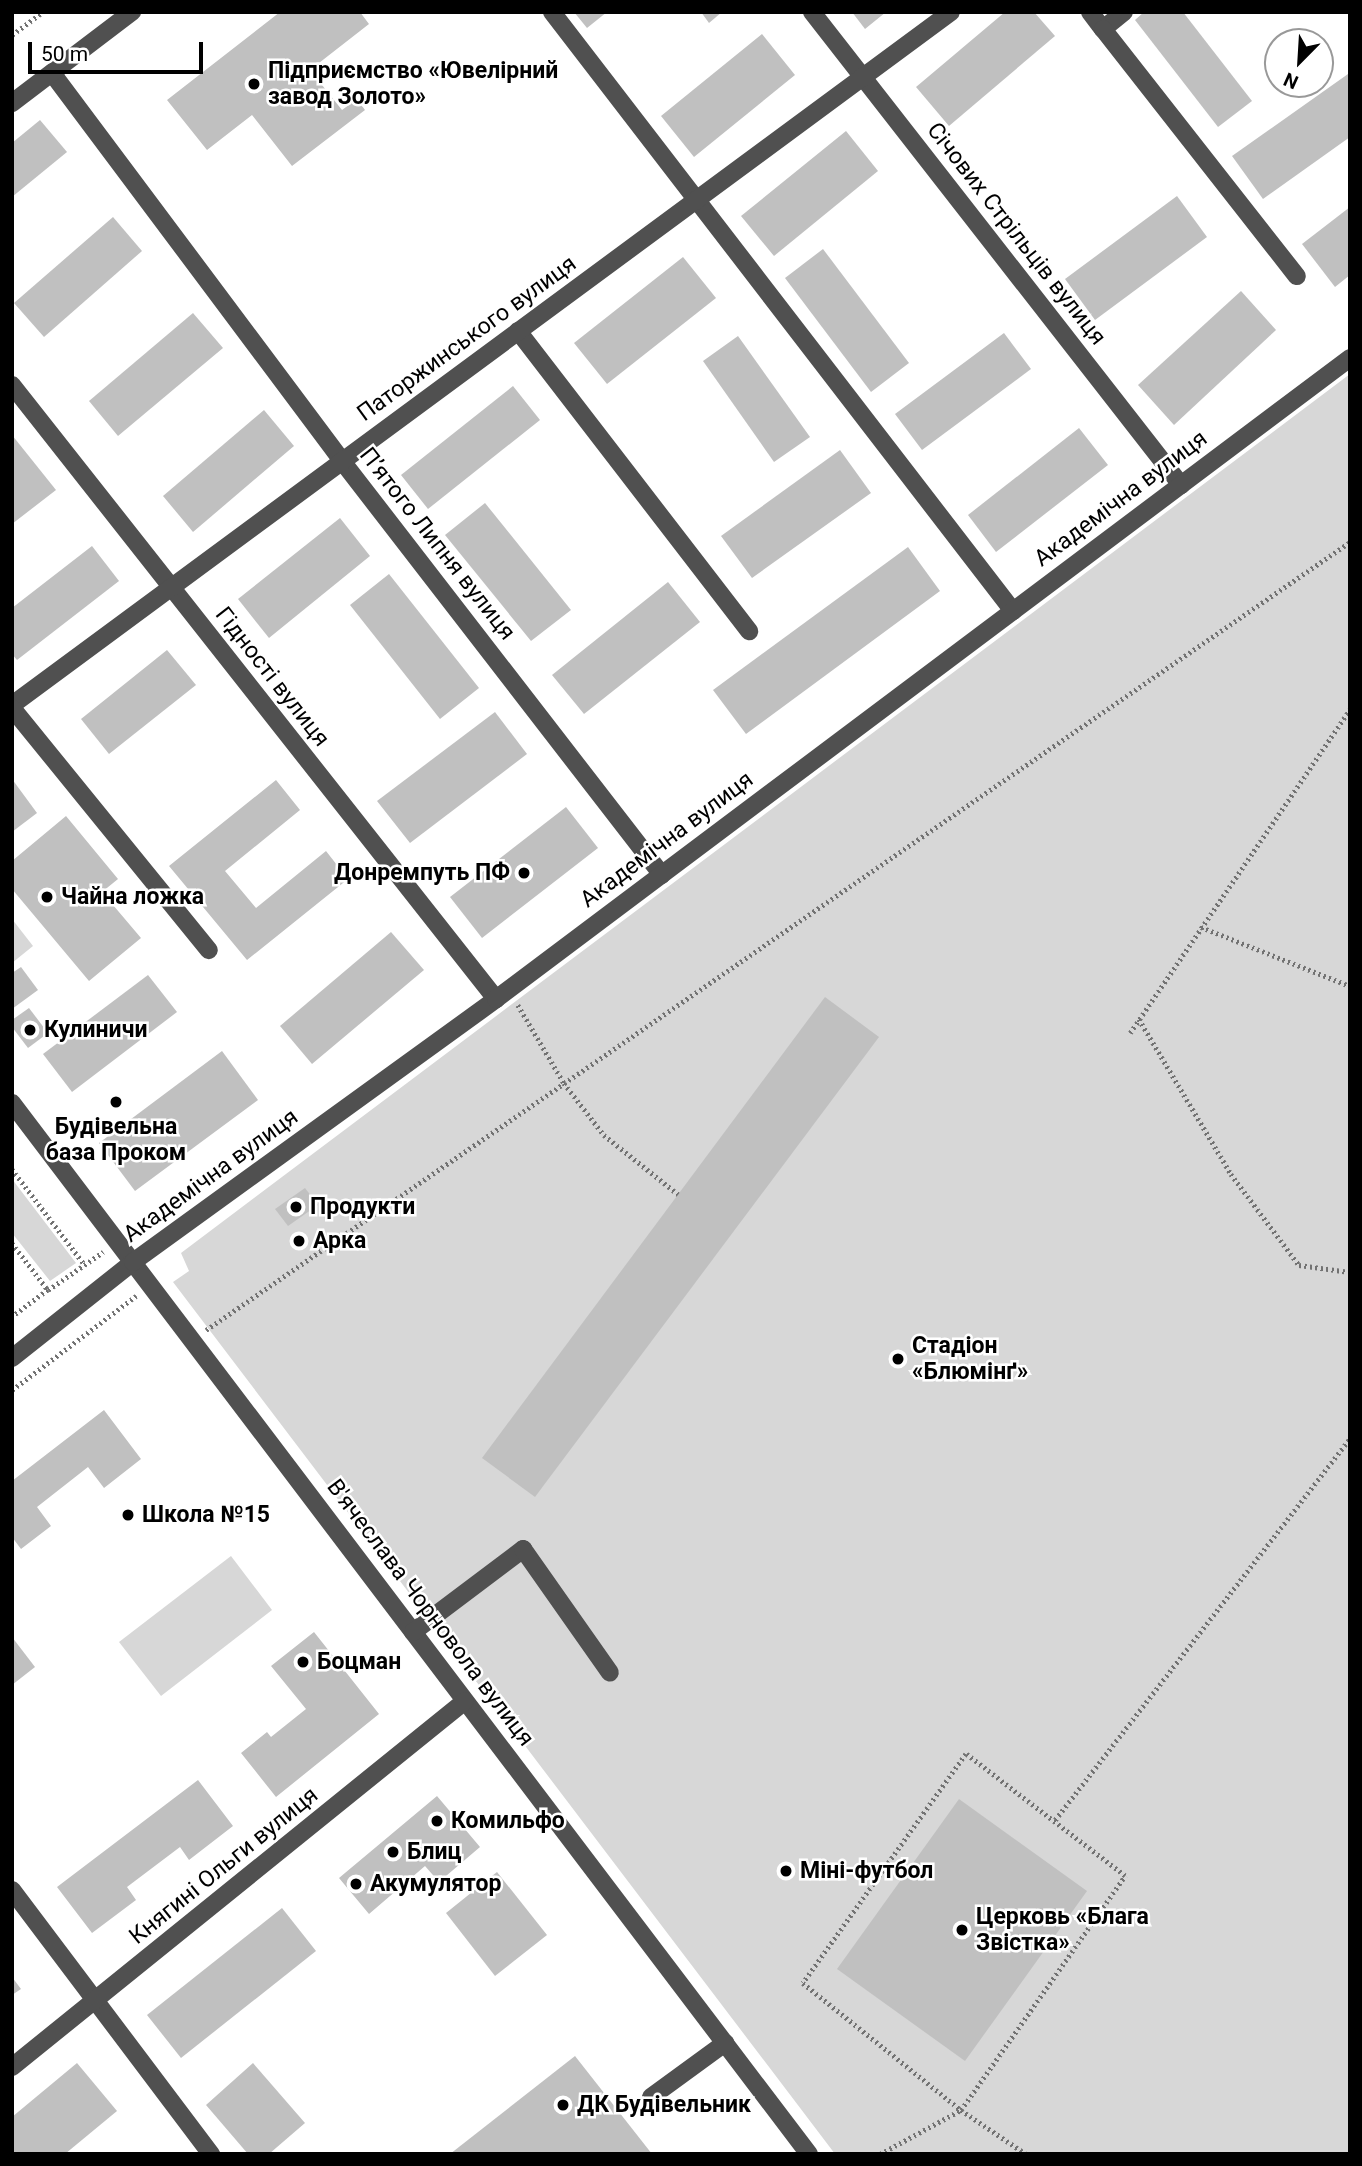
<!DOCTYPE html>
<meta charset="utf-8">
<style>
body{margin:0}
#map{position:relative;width:1362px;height:2166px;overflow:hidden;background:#fff;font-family:Roboto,sans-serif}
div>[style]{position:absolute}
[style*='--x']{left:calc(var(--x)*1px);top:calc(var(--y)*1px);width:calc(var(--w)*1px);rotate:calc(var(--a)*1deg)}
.green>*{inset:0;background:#d7d7d7}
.building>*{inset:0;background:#c0c0c0}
.path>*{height:4.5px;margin-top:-2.25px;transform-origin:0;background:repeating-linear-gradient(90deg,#727272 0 2px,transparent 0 5.5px)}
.minor>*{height:18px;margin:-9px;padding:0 9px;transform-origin:9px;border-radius:9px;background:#505050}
.dots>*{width:19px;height:19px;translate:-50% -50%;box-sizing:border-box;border:4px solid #fff;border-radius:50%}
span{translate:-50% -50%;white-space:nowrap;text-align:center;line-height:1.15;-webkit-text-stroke:5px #fff;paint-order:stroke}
.poi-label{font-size:23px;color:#000;font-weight:700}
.left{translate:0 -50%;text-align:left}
.right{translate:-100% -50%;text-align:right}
.street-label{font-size:23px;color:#000}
.frame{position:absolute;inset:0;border:14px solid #000;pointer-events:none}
.north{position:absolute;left:1264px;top:28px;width:70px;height:70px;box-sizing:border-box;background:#fff;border:2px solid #999;border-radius:50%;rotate:204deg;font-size:19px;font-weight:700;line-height:28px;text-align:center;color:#000}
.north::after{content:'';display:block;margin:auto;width:24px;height:32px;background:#000;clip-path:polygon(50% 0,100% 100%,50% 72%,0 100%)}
.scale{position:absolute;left:28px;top:42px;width:175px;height:32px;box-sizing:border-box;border:4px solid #000;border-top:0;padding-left:9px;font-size:21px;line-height:24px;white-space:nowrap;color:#000;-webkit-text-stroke:5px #fff;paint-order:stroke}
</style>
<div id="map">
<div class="green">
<i style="clip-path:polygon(1350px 374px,1350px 2154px,835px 2154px,173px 1282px,189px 1271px,181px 1253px)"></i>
<i style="clip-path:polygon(12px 919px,33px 946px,12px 963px)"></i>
<i style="clip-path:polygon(12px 1179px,76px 1263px,50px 1281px,12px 1233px)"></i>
<i style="clip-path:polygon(231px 1556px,272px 1610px,161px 1696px,119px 1642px)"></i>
</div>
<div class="building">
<i style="clip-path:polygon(280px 12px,360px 12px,369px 24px,310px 70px,342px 110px,357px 99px,365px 110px,292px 166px,252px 115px,207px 150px,167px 100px)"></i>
<i style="clip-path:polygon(574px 12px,607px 12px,587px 28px)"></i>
<i style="clip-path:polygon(701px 12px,722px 12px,709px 23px)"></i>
<i style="clip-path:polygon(852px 12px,886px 12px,865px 29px)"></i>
<i style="clip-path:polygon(1005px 12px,1034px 12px,1055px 36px,949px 126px,916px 87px)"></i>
<i style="clip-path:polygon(1144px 12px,1183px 12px,1252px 101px,1218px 127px,1135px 20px)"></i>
<i style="clip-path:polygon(762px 34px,795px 75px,694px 157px,661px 116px)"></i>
<i style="clip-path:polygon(1348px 74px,1350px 137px,1263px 199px,1232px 156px)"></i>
<i style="clip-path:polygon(40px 120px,67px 152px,12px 197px,12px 143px)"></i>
<i style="clip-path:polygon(846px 131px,878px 171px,774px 256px,741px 216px)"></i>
<i style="clip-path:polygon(1177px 196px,1207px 237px,1095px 320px,1065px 279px)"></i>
<i style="clip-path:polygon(1350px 207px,1350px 275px,1335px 287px,1302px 244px)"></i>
<i style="clip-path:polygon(113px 217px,142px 251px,44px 337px,14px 303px)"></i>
<i style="clip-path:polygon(823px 249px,909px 363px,871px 392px,785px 278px)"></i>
<i style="clip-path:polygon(683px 257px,716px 298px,607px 384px,574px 343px)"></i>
<i style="clip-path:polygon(1241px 291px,1276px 330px,1174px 425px,1138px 385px)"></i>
<i style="clip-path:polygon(193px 313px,223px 348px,118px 436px,89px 401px)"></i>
<i style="clip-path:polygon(1004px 333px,1031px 369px,922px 450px,895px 414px)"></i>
<i style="clip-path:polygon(738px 336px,810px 437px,774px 462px,703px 361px)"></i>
<i style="clip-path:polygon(513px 386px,540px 420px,428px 509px,401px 475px)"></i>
<i style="clip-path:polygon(264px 410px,294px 446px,193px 532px,163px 496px)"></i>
<i style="clip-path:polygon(1079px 428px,1108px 465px,996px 552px,968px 515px)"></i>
<i style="clip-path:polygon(12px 435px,56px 490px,12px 524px)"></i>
<i style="clip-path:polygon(840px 450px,871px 493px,752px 578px,721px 536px)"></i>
<i style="clip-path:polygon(485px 503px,571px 610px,531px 641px,445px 535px)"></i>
<i style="clip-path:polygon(340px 518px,370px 556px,269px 638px,238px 599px)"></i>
<i style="clip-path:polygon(92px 546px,119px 581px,17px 660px,12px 654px,12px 608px)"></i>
<i style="clip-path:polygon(908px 547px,940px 591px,746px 734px,713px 690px)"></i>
<i style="clip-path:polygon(389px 574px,479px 688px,440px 719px,350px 605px)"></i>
<i style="clip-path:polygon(668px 582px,700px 622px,584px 714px,552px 675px)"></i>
<i style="clip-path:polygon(167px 650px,196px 685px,109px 754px,81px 719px)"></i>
<i style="clip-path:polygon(495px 712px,527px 754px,410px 843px,377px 801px)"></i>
<i style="clip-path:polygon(12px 779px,37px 813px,12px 832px)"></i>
<i style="clip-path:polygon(276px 780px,300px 810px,225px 871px,256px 908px,326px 851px,348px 879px,247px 960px,169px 866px)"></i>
<i style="clip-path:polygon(566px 807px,598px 848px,482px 938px,450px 897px)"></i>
<i style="clip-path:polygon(66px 816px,118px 879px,102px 892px,141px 938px,89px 981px,12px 889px,12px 861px)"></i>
<i style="clip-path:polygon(391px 932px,424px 970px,312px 1064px,280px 1026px)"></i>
<i style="clip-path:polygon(21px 967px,38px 990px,12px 1009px,12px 973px)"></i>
<i style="clip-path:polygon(148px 975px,177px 1012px,72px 1092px,43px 1054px)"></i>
<i style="clip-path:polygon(825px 997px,879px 1037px,535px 1497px,482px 1458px)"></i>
<i style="clip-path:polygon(29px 1008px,48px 1033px,28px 1048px,12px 1027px,12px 1020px)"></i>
<i style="clip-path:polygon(222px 1051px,258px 1100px,135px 1191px,99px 1143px)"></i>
<i style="clip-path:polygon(305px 1188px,318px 1205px,288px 1226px,275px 1209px)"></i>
<i style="clip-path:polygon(104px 1410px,141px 1459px,104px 1488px,88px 1467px,37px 1507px,51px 1526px,21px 1549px,12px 1537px,12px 1481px)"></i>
<i style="clip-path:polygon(314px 1632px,379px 1714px,276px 1797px,241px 1753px,267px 1732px,271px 1737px,306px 1709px,271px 1666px)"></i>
<i style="clip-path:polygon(12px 1637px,35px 1667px,12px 1685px)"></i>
<i style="clip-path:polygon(198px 1780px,233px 1826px,189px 1860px,180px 1847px,127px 1887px,136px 1900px,92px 1933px,57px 1887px)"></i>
<i style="clip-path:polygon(437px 1796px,480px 1847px,439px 1882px,425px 1866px,369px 1914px,339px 1878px)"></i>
<i style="clip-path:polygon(959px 1799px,1087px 1891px,965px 2061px,837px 1969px)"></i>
<i style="clip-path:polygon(497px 1872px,547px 1935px,495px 1976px,446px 1913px)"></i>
<i style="clip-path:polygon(282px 1908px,316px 1951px,181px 2058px,147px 2015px)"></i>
<i style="clip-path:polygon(12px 1977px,21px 1989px,12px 1995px)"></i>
<i style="clip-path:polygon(575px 2056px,652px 2154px,450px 2154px)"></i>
<i style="clip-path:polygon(77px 2063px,117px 2111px,65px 2154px,12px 2154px,12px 2117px)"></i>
<i style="clip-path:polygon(253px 2063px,305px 2123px,269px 2154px,248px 2154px,206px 2105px)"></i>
</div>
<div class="path">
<i style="--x:12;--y:35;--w:39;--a:-37"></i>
<i style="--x:1201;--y:927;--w:160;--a:21.6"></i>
<i style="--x:518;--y:1005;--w:91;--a:59.5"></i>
<i style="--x:564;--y:1083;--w:66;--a:52.4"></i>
<i style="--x:604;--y:1135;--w:95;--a:38.6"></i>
<i style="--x:1139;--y:1019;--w:180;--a:59.3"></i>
<i style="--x:1231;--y:1174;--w:114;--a:53.2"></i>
<i style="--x:1299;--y:1265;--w:51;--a:7.8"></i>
<i style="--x:1130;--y:1033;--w:392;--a:-55.8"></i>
<i style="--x:12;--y:1169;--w:121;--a:52.8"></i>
<i style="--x:12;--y:1243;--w:59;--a:52.5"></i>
<i style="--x:48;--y:1290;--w:45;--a:143.1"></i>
<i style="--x:48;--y:1290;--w:67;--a:-34.6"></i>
<i style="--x:206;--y:1330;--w:1389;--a:-34.56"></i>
<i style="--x:12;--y:1390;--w:156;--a:-37.2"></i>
<i style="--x:1055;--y:1820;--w:482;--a:-52.3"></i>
<i style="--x:880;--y:2154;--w:92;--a:-28.5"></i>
<i style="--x:961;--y:2110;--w:286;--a:-55"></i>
<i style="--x:1125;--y:1876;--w:200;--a:-142.5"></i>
<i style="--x:966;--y:1754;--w:281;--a:125.4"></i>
<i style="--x:803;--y:1983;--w:203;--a:38.8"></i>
<i style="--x:961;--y:2110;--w:78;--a:34.1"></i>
</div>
<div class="minor">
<i style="--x:552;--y:12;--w:756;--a:52.42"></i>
<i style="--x:812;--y:12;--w:600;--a:52.04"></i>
<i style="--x:1090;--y:12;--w:21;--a:53"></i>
<i style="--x:1103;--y:29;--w:27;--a:-39"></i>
<i style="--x:1103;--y:29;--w:314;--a:51.9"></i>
<i style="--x:52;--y:73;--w:484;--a:53.2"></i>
<i style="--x:342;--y:461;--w:523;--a:52.3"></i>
<i style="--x:12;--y:103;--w:151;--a:-37.2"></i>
<i style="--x:518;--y:331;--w:379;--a:52.4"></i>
<i style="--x:12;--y:385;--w:782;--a:51.75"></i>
<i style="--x:12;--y:705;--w:1167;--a:-36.43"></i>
<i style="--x:12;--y:708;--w:312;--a:50.9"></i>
<i style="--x:12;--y:1103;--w:1319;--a:52.83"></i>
<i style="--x:12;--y:1358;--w:154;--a:-38.4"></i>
<i style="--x:133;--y:1262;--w:448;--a:-35.9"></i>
<i style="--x:496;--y:999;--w:1068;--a:-36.89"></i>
<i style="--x:413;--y:1632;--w:138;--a:-37"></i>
<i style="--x:523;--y:1549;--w:151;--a:54.9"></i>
<i style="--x:12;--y:1890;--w:331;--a:53"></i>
<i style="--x:12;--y:2067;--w:582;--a:-38.94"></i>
<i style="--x:651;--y:2097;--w:92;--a:-36.1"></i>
</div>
<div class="dots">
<i style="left:254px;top:84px;background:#000"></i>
<i style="left:524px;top:873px;background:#000"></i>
<i style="left:47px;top:897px;background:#000"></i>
<i style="left:30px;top:1030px;background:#000"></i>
<i style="left:116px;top:1102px;background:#000"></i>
<i style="left:296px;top:1207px;background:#000"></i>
<i style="left:299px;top:1241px;background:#000"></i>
<i style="left:898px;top:1359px;background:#000"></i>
<i style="left:128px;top:1515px;background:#000"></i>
<i style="left:303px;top:1662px;background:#000"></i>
<i style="left:437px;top:1821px;background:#000"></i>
<i style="left:393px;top:1852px;background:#000"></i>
<i style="left:786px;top:1871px;background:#000"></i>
<i style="left:356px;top:1884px;background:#000"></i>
<i style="left:962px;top:1930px;background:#000"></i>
<i style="left:563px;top:2105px;background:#000"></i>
</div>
<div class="poi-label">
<span class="left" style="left:268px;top:84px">Підприємство «Ювелірний<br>завод Золото»</span>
<span class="right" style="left:510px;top:873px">Донремпуть ПФ</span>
<span class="left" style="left:61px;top:897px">Чайна ложка</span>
<span class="left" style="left:44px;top:1030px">Кулиничи</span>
<span style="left:116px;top:1140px">Будівельна<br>база Проком</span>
<span class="left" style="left:310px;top:1207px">Продукти</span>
<span class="left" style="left:313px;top:1241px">Арка</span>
<span class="left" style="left:912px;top:1359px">Стадіон<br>«Блюмінґ»</span>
<span class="left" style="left:142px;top:1515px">Школа №15</span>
<span class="left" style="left:317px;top:1662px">Боцман</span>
<span class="left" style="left:451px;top:1821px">Комильфо</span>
<span class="left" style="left:407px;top:1852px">Блиц</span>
<span class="left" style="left:800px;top:1871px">Міні-футбол</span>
<span class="left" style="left:370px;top:1884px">Акумулятор</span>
<span class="left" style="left:976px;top:1930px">Церковь «Блага<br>Звістка»</span>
<span class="left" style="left:577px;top:2105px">ДК Будівельник</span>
</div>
<div class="street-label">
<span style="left:1016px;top:234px;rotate:52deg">Січових Стрільців вулиця</span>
<span style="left:467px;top:339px;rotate:-36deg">Паторжинського вулиця</span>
<span style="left:1121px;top:499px;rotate:-37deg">Академічна вулиця</span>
<span style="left:437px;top:544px;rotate:52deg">П’ятого Липня вулиця</span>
<span style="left:272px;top:677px;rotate:52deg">Гідності вулиця</span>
<span style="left:667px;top:840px;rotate:-37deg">Академічна вулиця</span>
<span style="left:211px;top:1176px;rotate:-36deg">Академічна вулиця</span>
<span style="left:430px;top:1613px;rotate:53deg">В'ячеслава Чорновола вулиця</span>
<span style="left:224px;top:1866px;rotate:-39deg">Княгині Ольги вулиця</span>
</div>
<div class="frame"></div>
<div class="north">N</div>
<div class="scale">50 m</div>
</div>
